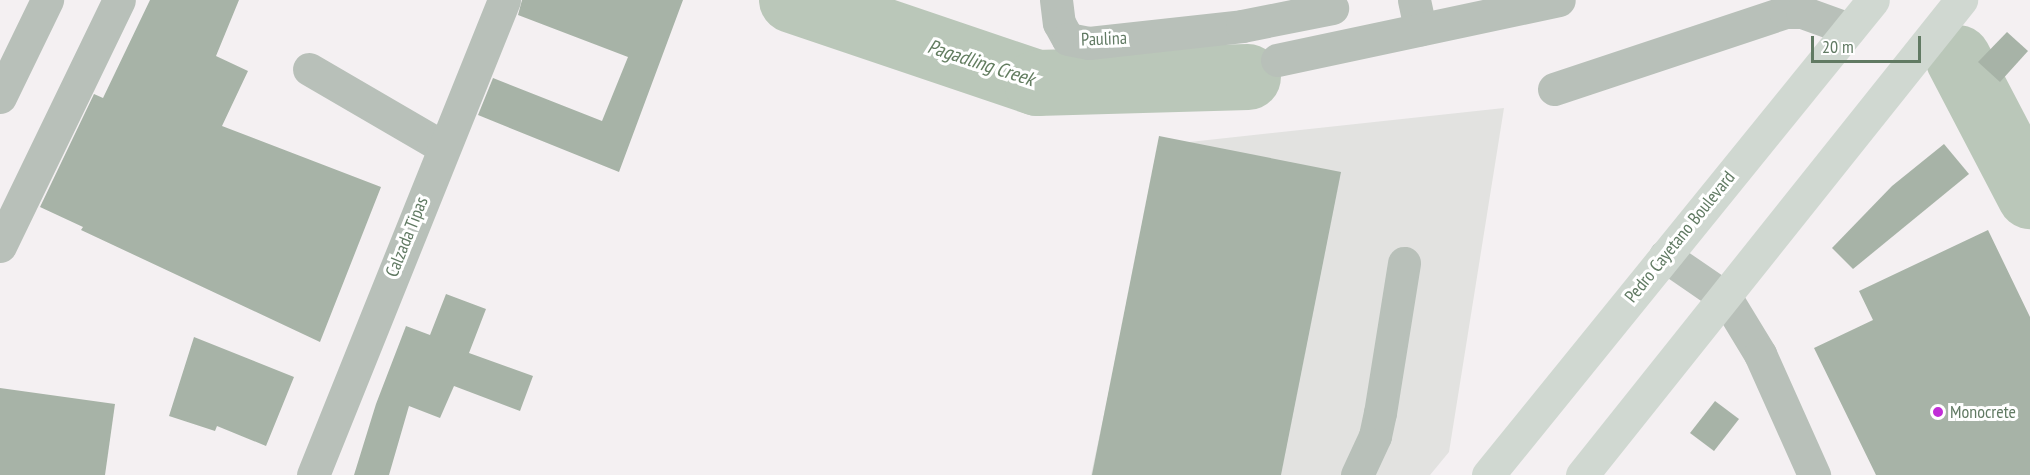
<!DOCTYPE html>
<style>
body{margin:0}
#map{position:relative;width:2030px;height:475px;overflow:hidden;background:#f4f0f2;font-family:"PT Sans Narrow",sans-serif}
div>[style]{position:absolute}
[style*='--x']{left:calc(var(--x)*1px);top:calc(var(--y)*1px);width:calc(var(--w)*1px);rotate:calc(var(--a)*1deg)}
.built>*{inset:0;background:#e2e2e0}
.river>*{height:66px;margin:-33px;padding:0 33px;transform-origin:33px;border-radius:33px;background:#bac7b9}
.building>*{inset:0;background:#a7b3a7}
.minor>*{height:33px;margin:-16.5px;padding:0 16.5px;transform-origin:16.5px;border-radius:16.5px;background:#b8c0b9}
.major>*{height:33px;margin:-16.5px;padding:0 16.5px;transform-origin:16.5px;border-radius:16.5px;background:#d0d8d1}
.dots>*{width:16px;height:16px;translate:-50% -50%;box-sizing:border-box;border:3px solid #fff;border-radius:50%}
span{translate:-50% -50%;white-space:nowrap;text-align:center;line-height:1.15;-webkit-text-stroke:6px #fff;paint-order:stroke}
.street-label{font-size:18px;color:#617a63}
.poi-label{font-size:18px;color:#617a63}
.left{translate:0 -50%;text-align:left}
.water-label{font-size:20px;color:#637d60;font-style:italic}
.scale{position:absolute;left:1811px;top:36px;width:110px;height:27px;box-sizing:border-box;border:3px solid #617a63;border-top:0;padding-left:8px;font-size:18px;line-height:21px;white-space:nowrap;color:#617a63;-webkit-text-stroke:4px #fff;paint-order:stroke}
</style>
<div id="map">
<div class="built">
<i style="clip-path:polygon(1504px 108px,1449px 452px,1430px 475px,1091px 475px,1162px 145px)"></i>
</div>
<div class="river">
<i style="--x:792;--y:0;--w:259;--a:18.7"></i>
<i style="--x:1037;--y:83;--w:211;--a:-1.6"></i>
<i style="--x:1958;--y:58;--w:156;--a:62.4"></i>
</div>
<div class="building">
<i style="clip-path:polygon(150px 0,239px 0,216px 56px,248px 71px,222px 126px,381px 187px,320px 342px,81px 230px,83px 227px,40px 207px,94px 94px,103px 98px)"></i>
<i style="clip-path:polygon(522px 0,683px 0,619px 172px,478px 115px,493px 78px,602px 121px,628px 57px,518px 15px)"></i>
<i style="clip-path:polygon(2007px 32px,2028px 51px,2000px 82px,1978px 62px)"></i>
<i style="clip-path:polygon(1159px 136px,1341px 172px,1281px 475px,1092px 475px)"></i>
<i style="clip-path:polygon(1944px 144px,1969px 174px,1853px 269px,1832px 248px,1892px 186px)"></i>
<i style="clip-path:polygon(1988px 230px,2030px 317px,2030px 475px,1876px 475px,1814px 348px,1873px 320px,1859px 291px)"></i>
<i style="clip-path:polygon(446px 294px,486px 309px,469px 353px,533px 376px,520px 411px,454px 386px,440px 418px,409px 406px,389px 475px,354px 475px,376px 404px,406px 326px,430px 335px)"></i>
<i style="clip-path:polygon(194px 337px,294px 377px,266px 446px,217px 426px,215px 431px,169px 416px)"></i>
<i style="clip-path:polygon(0 388px,115px 404px,105px 475px,0 475px)"></i>
<i style="clip-path:polygon(1715px 401px,1739px 419px,1714px 451px,1690px 433px)"></i>
</div>
<div class="minor">
<i style="--x:1056;--y:0;--w:23;--a:83"></i>
<i style="--x:1059;--y:23;--w:18;--a:61"></i>
<i style="--x:1068;--y:39;--w:21;--a:11"></i>
<i style="--x:1089;--y:43;--w:154;--a:-6.3"></i>
<i style="--x:1242;--y:26;--w:92;--a:-11.3"></i>
<i style="--x:1414;--y:0;--w:30;--a:78"></i>
<i style="--x:1277;--y:60;--w:288;--a:-12"></i>
<i style="--x:309;--y:69;--w:155;--a:30.2"></i>
<i style="--x:1554;--y:89;--w:243;--a:-18.4"></i>
<i style="--x:1785;--y:12;--w:17;--a:0"></i>
<i style="--x:1802;--y:12;--w:50;--a:19.9"></i>
<i style="--x:0;--y:97;--w:108;--a:-64.1"></i>
<i style="--x:0;--y:246;--w:273;--a:-64.2"></i>
<i style="--x:1665;--y:256;--w:74;--a:34.5"></i>
<i style="--x:1726;--y:298;--w:66;--a:58.7"></i>
<i style="--x:1760;--y:354;--w:133;--a:65.9"></i>
<i style="--x:313;--y:475;--w:512;--a:-68.09"></i>
<i style="--x:1357;--y:475;--w:43;--a:-65.2"></i>
<i style="--x:1375;--y:436;--w:24;--a:-78"></i>
<i style="--x:1380;--y:413;--w:152;--a:-80.9"></i>
</div>
<div class="major">
<i style="--x:1488;--y:475;--w:611;--a:-50.97"></i>
<i style="--x:1582;--y:475;--w:608;--a:-51.41"></i>
</div>
<div class="dots">
<i style="left:1938px;top:412px;background:#c12dd7"></i>
</div>
<div class="street-label">
<span style="left:1104px;top:39px;rotate:-2deg">Paulina</span>
<span style="left:407px;top:237px;rotate:-68deg">Calzada Tipas</span>
<span style="left:1680px;top:237px;rotate:-51deg">Pedro Cayetano Boulevard</span>
</div>
<div class="poi-label">
<span class="left" style="left:1950px;top:412px">Monocrete</span>
</div>
<div class="water-label">
<span style="left:981px;top:63px;rotate:18deg">Pagadling Creek</span>
</div>
<div class="scale">20 m</div>
</div>
